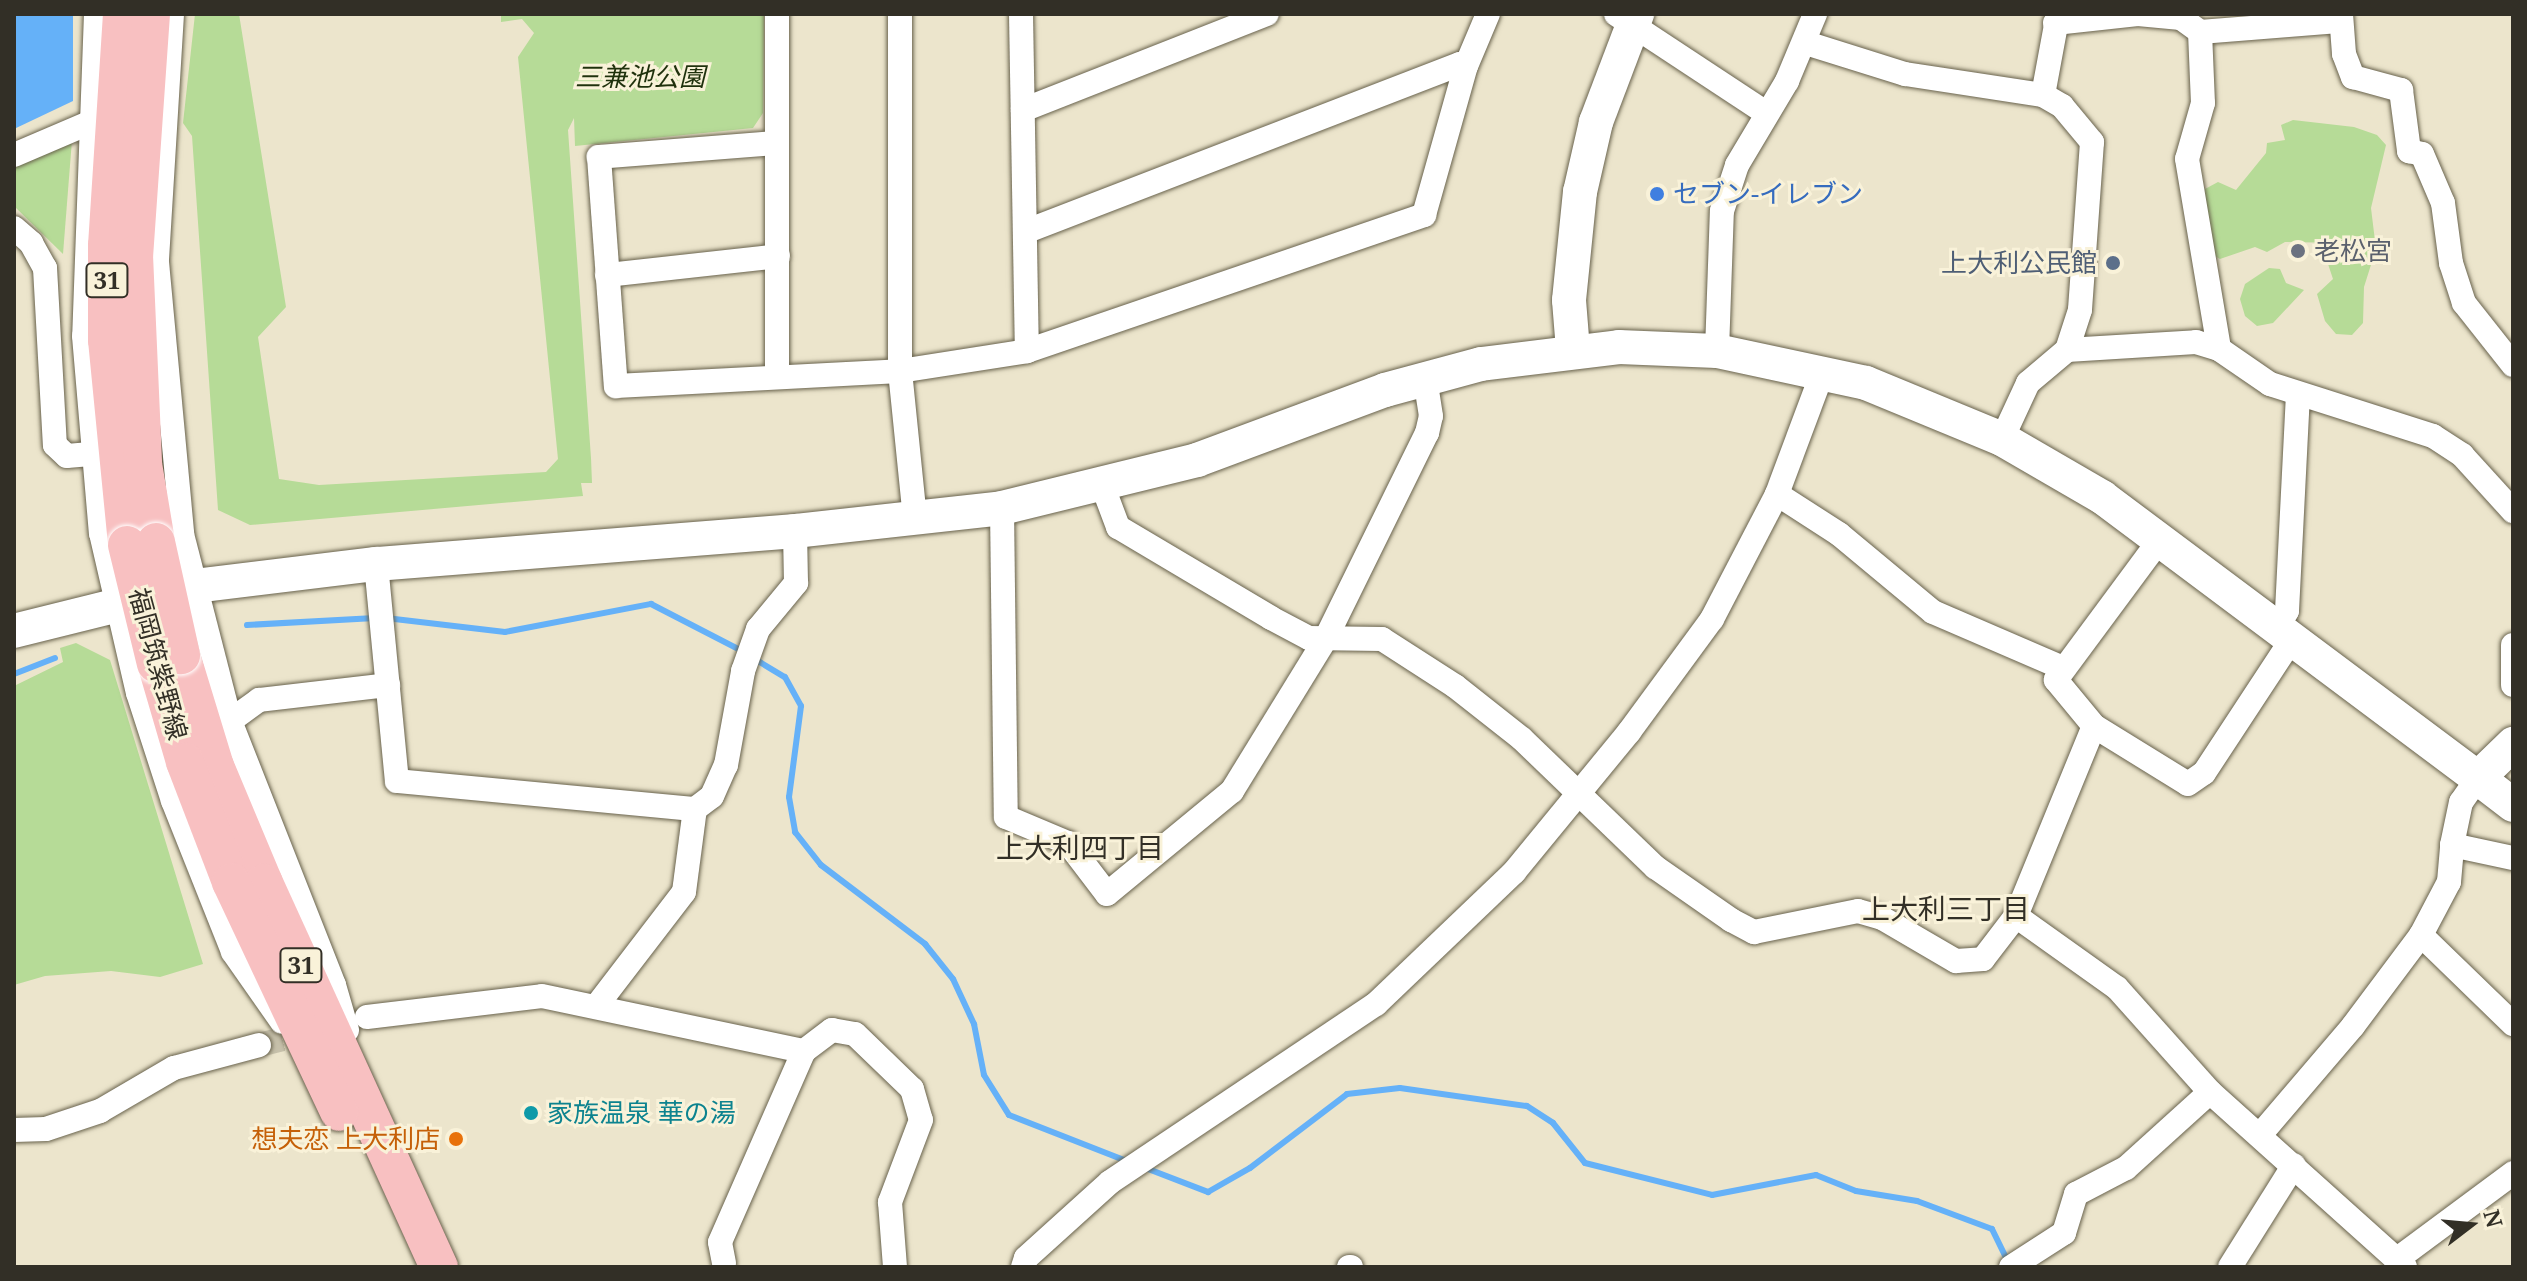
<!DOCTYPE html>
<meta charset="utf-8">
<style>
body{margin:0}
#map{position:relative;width:2527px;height:1281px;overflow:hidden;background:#ece5cc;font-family:"Noto Serif","Noto Sans JP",serif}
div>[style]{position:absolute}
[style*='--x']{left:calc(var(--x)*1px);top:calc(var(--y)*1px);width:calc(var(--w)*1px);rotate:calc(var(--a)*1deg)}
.green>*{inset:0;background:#b6db97}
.water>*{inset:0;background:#65b1f8}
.stream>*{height:6px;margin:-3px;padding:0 3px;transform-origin:3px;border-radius:3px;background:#65b1f8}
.street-tunnel>*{height:24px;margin-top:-12px;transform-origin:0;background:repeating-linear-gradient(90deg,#c7c1ab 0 24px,transparent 0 36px)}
.roads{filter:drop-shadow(0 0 2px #68624c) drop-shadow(0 0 2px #68624c)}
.street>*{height:24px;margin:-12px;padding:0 12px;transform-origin:12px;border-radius:12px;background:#fff}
.secondary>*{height:34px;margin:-17px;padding:0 17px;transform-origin:17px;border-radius:17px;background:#fff}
.primary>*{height:38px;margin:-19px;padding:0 19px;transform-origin:19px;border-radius:19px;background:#f8c0c1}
.bridges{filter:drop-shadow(0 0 2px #fff) drop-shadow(0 0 2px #fff)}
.primary-bridge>*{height:38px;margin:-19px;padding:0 19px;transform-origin:19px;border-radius:19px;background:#f8c0c1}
.dots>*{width:22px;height:22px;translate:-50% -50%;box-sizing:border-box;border:4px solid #f9f2d9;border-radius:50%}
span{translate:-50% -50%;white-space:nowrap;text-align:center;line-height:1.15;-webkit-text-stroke:6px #f9f2d9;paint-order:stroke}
.shield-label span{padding:2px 6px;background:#f9f2d9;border:2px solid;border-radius:6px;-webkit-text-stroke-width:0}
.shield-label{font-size:24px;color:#322f26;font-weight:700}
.park-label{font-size:26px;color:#1f310c;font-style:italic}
.shop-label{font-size:26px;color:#366cbe}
.left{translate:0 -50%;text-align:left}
.worship-label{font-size:26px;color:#5b616d}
.service-label{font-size:26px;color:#4e5e75}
.right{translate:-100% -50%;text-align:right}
.street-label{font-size:26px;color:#322f26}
.culture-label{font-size:26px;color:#0d838f}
.food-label{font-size:26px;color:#c56008}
.neighbourhood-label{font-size:28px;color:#322f26}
.frame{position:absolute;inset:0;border:16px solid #322f26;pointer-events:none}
.north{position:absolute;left:2431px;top:1185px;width:80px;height:80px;-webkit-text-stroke:6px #f9f2d9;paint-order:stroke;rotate:74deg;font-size:22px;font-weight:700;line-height:32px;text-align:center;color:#322f26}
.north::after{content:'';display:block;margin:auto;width:28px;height:36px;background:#322f26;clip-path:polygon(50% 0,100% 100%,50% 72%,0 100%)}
</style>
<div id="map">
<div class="green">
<i style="clip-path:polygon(195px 14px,239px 14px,286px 307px,258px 337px,279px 479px,319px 485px,546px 472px,558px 459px,518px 57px,534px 33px,522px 19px,501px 22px,501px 14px,764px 14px,763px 113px,753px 128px,575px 146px,574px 118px,568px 130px,591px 458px,592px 483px,581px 483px,583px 496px,250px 525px,218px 510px,192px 136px,183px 123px)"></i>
<i style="clip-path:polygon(2293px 120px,2354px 127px,2377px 135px,2386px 145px,2371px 208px,2376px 249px,2364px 287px,2363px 323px,2352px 335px,2336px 334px,2325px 321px,2317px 294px,2333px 279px,2327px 261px,2345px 243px,2285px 242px,2267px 252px,2255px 247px,2220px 259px,2208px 252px,2205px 189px,2218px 182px,2236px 190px,2266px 153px,2267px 143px,2285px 140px,2281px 125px)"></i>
<i style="clip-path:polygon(72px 140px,63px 254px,14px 206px,14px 163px)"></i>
<i style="clip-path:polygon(2269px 268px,2280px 269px,2286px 283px,2304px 290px,2273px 323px,2257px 326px,2245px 316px,2240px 299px,2245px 284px)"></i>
<i style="clip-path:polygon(76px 643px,110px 660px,203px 964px,160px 977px,111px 971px,45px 976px,14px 985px,14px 686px,63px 662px,60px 648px)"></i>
</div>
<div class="water">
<i style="clip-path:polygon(14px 14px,73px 14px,73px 101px,14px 129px)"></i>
</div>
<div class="stream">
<i style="--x:386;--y:618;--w:120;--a:6.7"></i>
<i style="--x:505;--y:632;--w:149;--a:-10.9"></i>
<i style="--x:651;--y:604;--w:105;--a:27.3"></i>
<i style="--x:247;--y:625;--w:128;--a:-3.1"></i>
<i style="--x:753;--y:658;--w:37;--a:31"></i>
<i style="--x:785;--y:677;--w:33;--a:61"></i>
<i style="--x:801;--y:706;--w:92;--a:97.5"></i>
<i style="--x:789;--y:797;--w:36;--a:80"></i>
<i style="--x:795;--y:832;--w:42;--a:51.8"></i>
<i style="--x:821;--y:865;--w:131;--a:37.2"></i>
<i style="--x:925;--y:944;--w:45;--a:51.3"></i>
<i style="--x:953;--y:979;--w:50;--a:65"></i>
<i style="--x:974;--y:1024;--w:52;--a:78.9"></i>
<i style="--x:984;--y:1075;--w:47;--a:58"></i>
<i style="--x:1009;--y:1115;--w:129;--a:21.4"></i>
<i style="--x:14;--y:674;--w:44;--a:-21.3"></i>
<i style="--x:1143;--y:1167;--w:70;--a:21"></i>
<i style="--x:1208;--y:1192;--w:48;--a:-29.7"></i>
<i style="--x:1250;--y:1168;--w:122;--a:-37.3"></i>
<i style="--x:1347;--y:1094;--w:53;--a:-6.5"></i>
<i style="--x:1400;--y:1088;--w:128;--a:8.1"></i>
<i style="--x:1527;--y:1106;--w:31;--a:33"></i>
<i style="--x:1553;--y:1123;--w:51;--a:51.3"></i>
<i style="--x:1585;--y:1163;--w:131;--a:14.1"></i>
<i style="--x:1712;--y:1195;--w:106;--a:-10.9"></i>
<i style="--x:1816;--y:1175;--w:43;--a:21.8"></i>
<i style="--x:1856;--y:1191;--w:62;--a:9.3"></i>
<i style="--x:1917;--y:1201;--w:80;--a:20.5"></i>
<i style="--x:1992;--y:1229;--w:34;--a:64"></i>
</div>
<div class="street-tunnel">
<i style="--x:259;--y:1045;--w:58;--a:-14"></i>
</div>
<div class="roads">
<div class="street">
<i style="--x:96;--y:14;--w:322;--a:92.1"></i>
<i style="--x:84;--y:336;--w:198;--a:85.1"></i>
<i style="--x:101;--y:533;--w:164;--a:77"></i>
<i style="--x:138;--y:693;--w:114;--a:72"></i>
<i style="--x:173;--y:801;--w:162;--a:68.3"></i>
<i style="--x:233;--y:952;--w:85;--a:55"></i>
<i style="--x:172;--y:14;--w:248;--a:93.5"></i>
<i style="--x:157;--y:262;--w:273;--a:84.7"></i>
<i style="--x:182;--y:534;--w:193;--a:75.6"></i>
<i style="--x:230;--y:721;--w:284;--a:68.5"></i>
<i style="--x:334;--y:985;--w:47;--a:73.9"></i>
<i style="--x:777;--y:14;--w:361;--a:90"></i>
<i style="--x:900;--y:14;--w:357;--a:90"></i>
<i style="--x:900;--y:371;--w:149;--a:84.2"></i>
<i style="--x:1021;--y:14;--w:337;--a:89"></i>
<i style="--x:1616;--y:14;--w:180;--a:33.4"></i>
<i style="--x:2341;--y:14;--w:40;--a:85.7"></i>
<i style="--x:2344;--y:54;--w:25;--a:69"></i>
<i style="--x:2353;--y:77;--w:50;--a:15.2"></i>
<i style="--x:2401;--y:90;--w:62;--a:82.5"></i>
<i style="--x:2409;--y:151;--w:13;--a:13"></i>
<i style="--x:2422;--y:154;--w:53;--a:66.8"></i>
<i style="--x:2443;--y:203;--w:61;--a:82.4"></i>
<i style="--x:2451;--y:263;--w:42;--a:72"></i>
<i style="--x:2464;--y:303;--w:79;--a:51.7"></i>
<i style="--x:2055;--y:23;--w:83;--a:-6.2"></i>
<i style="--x:2138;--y:14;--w:43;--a:5.3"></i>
<i style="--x:2181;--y:18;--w:24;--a:36"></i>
<i style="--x:2200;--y:32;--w:139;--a:-4.5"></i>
<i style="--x:2200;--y:32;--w:71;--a:87.6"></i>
<i style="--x:2203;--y:103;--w:58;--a:105.9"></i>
<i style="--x:2187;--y:159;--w:193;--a:80.4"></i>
<i style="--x:1806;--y:43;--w:104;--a:17.4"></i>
<i style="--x:1905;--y:74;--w:140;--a:8.7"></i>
<i style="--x:2043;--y:95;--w:22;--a:30"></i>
<i style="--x:2062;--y:106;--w:47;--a:50.2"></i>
<i style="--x:2092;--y:142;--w:168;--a:94.1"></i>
<i style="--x:2080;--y:310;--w:42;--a:108"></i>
<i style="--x:2067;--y:350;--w:51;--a:139.8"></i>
<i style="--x:2028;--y:383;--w:62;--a:114.9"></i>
<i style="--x:2043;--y:95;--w:82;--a:-79.5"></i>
<i style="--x:1023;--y:110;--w:262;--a:-21.5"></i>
<i style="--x:776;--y:143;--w:178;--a:175.5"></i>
<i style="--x:599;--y:157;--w:230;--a:85.8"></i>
<i style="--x:616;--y:386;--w:284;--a:-3"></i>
<i style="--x:900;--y:371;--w:129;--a:-8.9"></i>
<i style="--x:1027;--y:351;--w:420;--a:-18.9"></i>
<i style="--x:1424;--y:215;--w:155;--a:-74.3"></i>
<i style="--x:1466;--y:66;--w:56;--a:-67.1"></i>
<i style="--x:14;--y:155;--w:82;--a:-23.1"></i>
<i style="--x:14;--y:228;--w:23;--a:41"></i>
<i style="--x:31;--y:243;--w:29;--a:61"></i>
<i style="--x:45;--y:268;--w:177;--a:86.8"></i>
<i style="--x:55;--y:445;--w:16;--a:43"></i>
<i style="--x:67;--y:456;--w:35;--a:-5"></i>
<i style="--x:1027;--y:231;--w:464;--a:-21.1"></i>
<i style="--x:1460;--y:64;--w:6;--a:18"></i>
<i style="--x:607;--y:275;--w:172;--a:-6.3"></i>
<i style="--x:2067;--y:350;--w:129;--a:-3.5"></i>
<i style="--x:2196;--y:342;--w:24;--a:17"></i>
<i style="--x:2219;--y:349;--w:62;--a:34.5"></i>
<i style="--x:2270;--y:384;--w:171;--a:17.7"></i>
<i style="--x:2433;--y:436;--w:35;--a:33"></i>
<i style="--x:2462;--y:455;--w:76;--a:47.7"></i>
<i style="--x:1717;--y:351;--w:140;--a:-88"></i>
<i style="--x:1722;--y:211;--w:48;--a:-71.9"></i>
<i style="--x:1737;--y:165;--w:98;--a:-59.2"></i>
<i style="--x:1787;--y:81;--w:73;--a:-67.3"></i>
<i style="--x:1103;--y:487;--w:43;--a:69.4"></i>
<i style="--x:1118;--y:527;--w:178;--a:30.7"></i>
<i style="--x:1271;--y:618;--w:43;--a:27.8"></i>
<i style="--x:1309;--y:638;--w:73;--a:0.8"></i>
<i style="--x:1382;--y:639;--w:87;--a:32.8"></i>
<i style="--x:1455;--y:686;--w:85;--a:38.3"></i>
<i style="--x:1522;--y:739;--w:185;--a:43.9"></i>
<i style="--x:1655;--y:867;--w:93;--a:34.9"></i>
<i style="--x:1731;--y:920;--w:26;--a:28"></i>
<i style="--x:1754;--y:932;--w:106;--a:-11.4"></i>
<i style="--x:1858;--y:911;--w:25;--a:16"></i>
<i style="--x:1882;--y:918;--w:86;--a:30.2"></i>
<i style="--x:1956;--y:961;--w:27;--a:-4"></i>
<i style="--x:1983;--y:959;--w:54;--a:-52.5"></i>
<i style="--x:2016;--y:916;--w:205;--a:-67.7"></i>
<i style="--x:2094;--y:726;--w:60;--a:-129.6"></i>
<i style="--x:2056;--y:680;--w:173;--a:-53.5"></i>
<i style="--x:1777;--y:494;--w:74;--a:32.8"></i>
<i style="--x:1839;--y:534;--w:122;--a:39.7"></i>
<i style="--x:1933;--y:612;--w:142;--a:23.3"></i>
<i style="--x:1002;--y:508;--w:309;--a:89.3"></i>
<i style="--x:1006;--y:817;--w:67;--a:22.8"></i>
<i style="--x:1068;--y:843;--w:64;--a:52.6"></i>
<i style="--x:1107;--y:894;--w:162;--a:-39.5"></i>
<i style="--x:1232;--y:791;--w:180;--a:-58.4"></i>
<i style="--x:1326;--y:638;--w:229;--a:-63.8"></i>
<i style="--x:1427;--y:433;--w:17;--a:-77"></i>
<i style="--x:1431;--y:416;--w:37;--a:-99"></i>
<i style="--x:376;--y:564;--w:218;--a:84.5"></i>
<i style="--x:397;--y:781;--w:299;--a:5.4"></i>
<i style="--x:2277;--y:628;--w:20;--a:-60"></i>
<i style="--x:2287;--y:611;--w:217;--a:-87.1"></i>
<i style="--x:2513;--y:645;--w:40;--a:90"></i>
<i style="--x:230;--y:721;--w:36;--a:-36"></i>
<i style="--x:259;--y:700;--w:130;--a:-6.6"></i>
<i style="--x:2094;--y:726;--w:110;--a:31.7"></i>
<i style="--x:2188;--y:784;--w:19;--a:-35"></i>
<i style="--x:2204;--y:773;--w:160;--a:-56.7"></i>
<i style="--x:2478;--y:778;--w:29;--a:125"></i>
<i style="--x:2461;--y:802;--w:44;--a:101.8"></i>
<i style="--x:2452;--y:845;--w:62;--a:12"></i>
<i style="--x:2016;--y:916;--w:124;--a:35.5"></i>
<i style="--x:2117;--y:988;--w:140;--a:48.2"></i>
<i style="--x:2210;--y:1092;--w:262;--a:41.9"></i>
<i style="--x:2421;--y:935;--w:128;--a:44.1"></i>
<i style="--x:598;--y:1004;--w:141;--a:-52.5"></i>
<i style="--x:684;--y:892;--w:84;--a:-82.5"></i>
<i style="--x:695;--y:809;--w:21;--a:-37"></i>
<i style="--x:712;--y:796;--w:34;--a:-66"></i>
<i style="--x:726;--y:765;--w:96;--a:-79.7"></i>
<i style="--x:743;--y:671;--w:45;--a:-70.3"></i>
<i style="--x:758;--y:629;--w:60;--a:-50.4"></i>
<i style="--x:796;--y:583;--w:52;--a:-91.1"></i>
<i style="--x:367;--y:1017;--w:176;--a:-6.8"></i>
<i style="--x:542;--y:996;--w:268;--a:11.9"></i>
<i style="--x:804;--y:1051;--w:35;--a:-37"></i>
<i style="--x:832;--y:1030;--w:23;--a:10"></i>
<i style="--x:855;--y:1034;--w:79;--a:44"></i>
<i style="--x:912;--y:1089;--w:32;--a:74"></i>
<i style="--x:921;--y:1120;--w:88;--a:110.7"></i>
<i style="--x:890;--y:1202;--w:65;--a:85.6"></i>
<i style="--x:14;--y:1130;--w:32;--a:-2"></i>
<i style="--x:46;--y:1129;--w:57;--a:-18.4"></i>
<i style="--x:100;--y:1111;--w:86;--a:-30.2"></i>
<i style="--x:174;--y:1068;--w:88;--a:-15.1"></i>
<i style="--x:2260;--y:1135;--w:143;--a:-49.5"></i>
<i style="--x:2353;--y:1026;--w:114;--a:-53.2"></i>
<i style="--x:2421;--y:935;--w:60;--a:-62.2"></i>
<i style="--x:2449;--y:882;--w:37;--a:-85"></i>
<i style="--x:2396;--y:1260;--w:146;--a:-36.6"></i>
<i style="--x:724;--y:1263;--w:21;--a:-101"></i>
<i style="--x:720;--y:1242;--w:209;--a:-66.3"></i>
<i style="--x:1023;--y:1267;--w:9;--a:-72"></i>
<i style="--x:1026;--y:1258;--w:113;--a:-42.1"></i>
<i style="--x:1110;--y:1182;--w:320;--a:-33.8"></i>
<i style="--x:1376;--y:1004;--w:191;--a:-43.7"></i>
<i style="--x:1514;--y:872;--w:181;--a:-50.6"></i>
<i style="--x:1629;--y:732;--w:140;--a:-53.7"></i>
<i style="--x:1712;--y:619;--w:141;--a:-62.5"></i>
<i style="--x:1777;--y:494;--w:131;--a:-69.5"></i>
<i style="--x:1349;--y:1267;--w:2;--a:0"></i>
<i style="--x:2011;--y:1267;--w:63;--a:-32.7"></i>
<i style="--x:2064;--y:1233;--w:41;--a:-72.9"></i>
<i style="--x:2076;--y:1194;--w:56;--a:-27.5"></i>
<i style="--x:2126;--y:1168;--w:113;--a:-42.1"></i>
<i style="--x:2230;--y:1267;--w:120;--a:-57.9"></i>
</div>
<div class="secondary">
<i style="--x:1573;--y:350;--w:50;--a:-94.6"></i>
<i style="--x:1569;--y:300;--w:109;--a:-84.2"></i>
<i style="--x:1580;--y:192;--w:72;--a:-77.1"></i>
<i style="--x:1596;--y:122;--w:116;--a:-69.2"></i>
<i style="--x:14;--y:631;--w:186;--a:-14"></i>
<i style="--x:194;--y:586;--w:183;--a:-6.9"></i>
<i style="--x:376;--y:564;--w:420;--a:-4.5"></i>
<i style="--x:795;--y:531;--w:208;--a:-6.3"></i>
<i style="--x:1002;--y:508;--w:201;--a:-13.8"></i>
<i style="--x:1197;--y:460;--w:201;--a:-20.4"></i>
<i style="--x:1385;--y:390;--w:99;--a:-15.2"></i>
<i style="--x:1481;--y:364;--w:139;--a:-7"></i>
<i style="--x:1619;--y:347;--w:98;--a:2.3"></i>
<i style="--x:1717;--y:351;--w:152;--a:12.1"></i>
<i style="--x:1866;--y:383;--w:147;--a:22.4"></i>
<i style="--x:2002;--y:439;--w:116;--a:30.1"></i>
<i style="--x:2102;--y:497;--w:469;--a:36.8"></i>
<i style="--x:2478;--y:778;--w:49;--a:-44.2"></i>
<i style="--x:2478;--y:778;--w:44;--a:37.6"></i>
</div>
<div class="primary">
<i style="--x:122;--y:14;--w:231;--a:93.7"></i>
<i style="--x:107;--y:245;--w:95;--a:90"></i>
<i style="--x:107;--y:340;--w:206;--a:84.4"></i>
<i style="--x:151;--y:14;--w:242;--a:94"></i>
<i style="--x:134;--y:255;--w:209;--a:87.5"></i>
<i style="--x:143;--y:464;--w:79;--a:80.5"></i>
<i style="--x:181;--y:655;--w:116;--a:73"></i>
<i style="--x:215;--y:766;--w:127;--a:67.3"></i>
<i style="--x:264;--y:883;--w:422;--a:65.5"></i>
<i style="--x:157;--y:666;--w:100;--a:73.7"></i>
<i style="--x:185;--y:762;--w:129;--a:69"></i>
<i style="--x:231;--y:882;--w:254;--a:64.8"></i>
</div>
</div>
<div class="bridges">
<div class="primary-bridge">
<i style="--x:156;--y:542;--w:116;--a:77.5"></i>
<i style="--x:127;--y:545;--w:122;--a:76.3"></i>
</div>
</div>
<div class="dots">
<i style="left:1657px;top:194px;background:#3f7fe0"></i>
<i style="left:2298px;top:251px;background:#6b7280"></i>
<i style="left:2113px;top:263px;background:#5c6f8a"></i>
<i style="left:531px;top:1113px;background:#0f9aa8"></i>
<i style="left:456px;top:1139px;background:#e8710a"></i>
</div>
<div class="shield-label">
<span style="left:107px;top:280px">31</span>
<span style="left:301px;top:965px">31</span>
</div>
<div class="park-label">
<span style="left:640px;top:77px">三兼池公園</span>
</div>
<div class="shop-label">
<span class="left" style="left:1673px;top:194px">セブン-イレブン</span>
</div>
<div class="worship-label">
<span class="left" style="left:2314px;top:251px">老松宮</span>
</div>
<div class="service-label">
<span class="right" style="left:2097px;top:263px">上大利公民館</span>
</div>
<div class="street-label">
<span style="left:158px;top:664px;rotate:75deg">福岡筑紫野線</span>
</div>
<div class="culture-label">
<span class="left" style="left:547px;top:1113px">家族温泉 華の湯</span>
</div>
<div class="food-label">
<span class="right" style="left:440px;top:1139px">想夫恋 上大利店</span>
</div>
<div class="neighbourhood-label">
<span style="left:1080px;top:847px">上大利四丁目</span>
<span style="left:1946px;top:908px">上大利三丁目</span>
</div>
<div class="frame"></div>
<div class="north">N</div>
</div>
